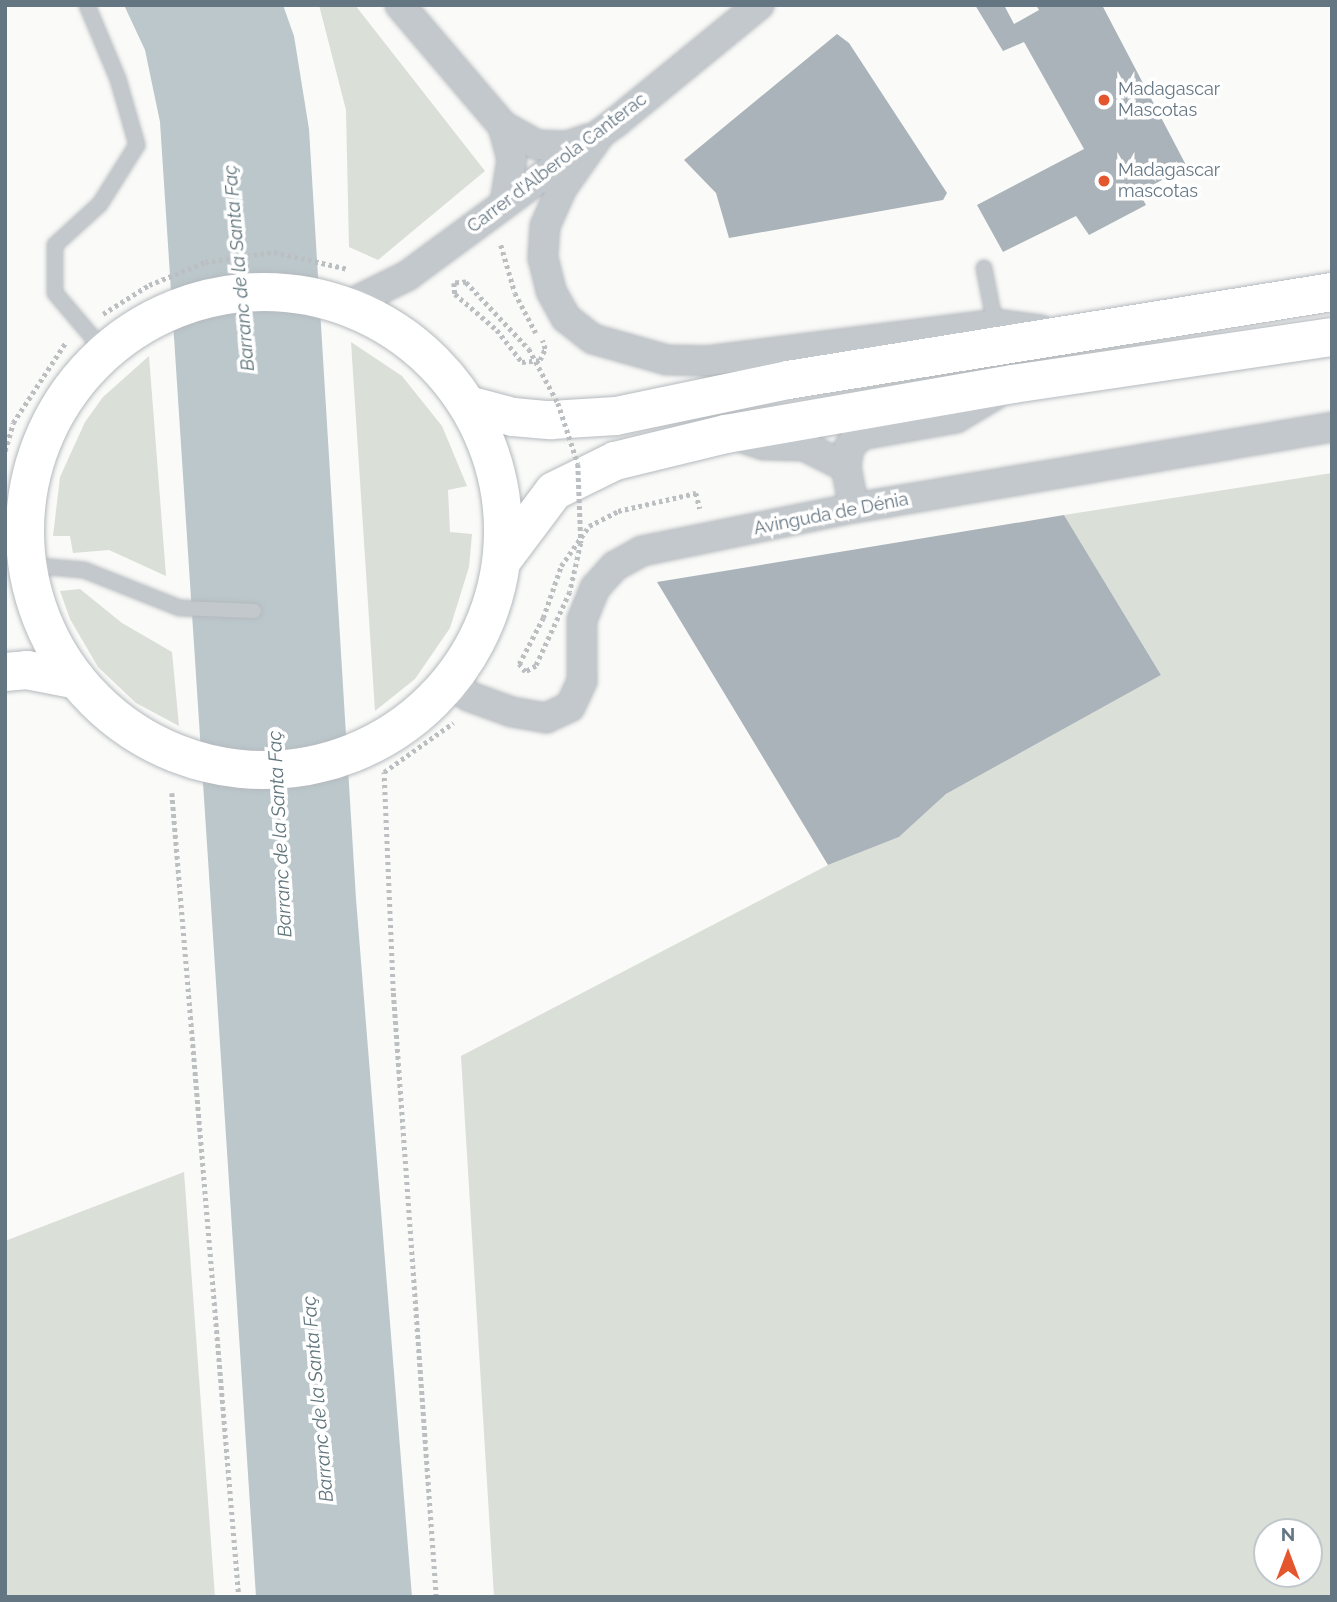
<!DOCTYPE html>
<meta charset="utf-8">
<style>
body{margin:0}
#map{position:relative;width:1337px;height:1602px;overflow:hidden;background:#fafaf8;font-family:Raleway,sans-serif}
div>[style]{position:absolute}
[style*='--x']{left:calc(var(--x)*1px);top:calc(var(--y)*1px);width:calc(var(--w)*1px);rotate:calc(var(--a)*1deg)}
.green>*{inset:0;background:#dadfd7}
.water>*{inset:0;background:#bbc7cb}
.building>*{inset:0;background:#aab3b9}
.path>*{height:4.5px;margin-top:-2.25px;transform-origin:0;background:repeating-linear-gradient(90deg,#bbbfc2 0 3.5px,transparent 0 7px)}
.roads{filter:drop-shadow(0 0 2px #b5babe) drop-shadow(0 0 2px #b5babe)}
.lane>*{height:14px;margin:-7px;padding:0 7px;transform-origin:7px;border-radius:7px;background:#c3c8cc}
.street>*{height:28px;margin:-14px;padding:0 14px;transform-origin:14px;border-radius:14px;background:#c3c8cc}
.primary>*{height:38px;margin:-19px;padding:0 19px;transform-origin:19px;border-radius:19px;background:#fff}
.primary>.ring{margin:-19px;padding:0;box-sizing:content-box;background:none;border:38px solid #fff;border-radius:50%}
.path-bridge>*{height:4.5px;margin-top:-2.25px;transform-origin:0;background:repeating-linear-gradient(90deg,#bbbfc2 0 3.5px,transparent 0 7px)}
.dots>*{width:19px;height:19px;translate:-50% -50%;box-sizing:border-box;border:4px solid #fff;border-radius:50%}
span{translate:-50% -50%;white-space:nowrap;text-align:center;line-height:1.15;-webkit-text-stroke:7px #fff;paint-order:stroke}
.poi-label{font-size:18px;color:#657683}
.left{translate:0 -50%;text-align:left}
.street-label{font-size:18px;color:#657683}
.water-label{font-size:19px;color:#60757c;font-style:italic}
.frame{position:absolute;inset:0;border:7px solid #657683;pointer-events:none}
.north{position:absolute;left:1253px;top:1518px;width:70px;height:70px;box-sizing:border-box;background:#fff;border:2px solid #c1c8cd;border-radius:50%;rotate:0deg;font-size:19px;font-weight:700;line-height:28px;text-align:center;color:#657683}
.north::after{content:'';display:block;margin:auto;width:24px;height:32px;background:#e4572e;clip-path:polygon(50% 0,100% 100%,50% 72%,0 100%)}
</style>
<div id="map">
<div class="green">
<i style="clip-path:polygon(319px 5px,355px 5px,485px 171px,378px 260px,349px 247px,346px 110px)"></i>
<i style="clip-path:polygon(351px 342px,402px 376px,442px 426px,467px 486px,448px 490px,450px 532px,472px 534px,469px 567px,450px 628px,415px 679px,375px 711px)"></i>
<i style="clip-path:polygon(149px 356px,166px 576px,109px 550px,73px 553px,70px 536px,53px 536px,60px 477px,85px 422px,103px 397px)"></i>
<i style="clip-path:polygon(evenodd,1332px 473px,1332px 1597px,494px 1597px,461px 1056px,828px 865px,899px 837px,946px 794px,1161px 675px,1064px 515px,1332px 473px,1267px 1532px,1309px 1532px,1309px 1574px,1267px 1574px,1267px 1532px)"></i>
<i style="clip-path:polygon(80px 589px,122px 623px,172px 652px,179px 726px,136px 703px,98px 667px,70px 619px,60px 591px)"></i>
<i style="clip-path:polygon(184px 1172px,215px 1597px,5px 1597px,5px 1241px)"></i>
</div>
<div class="water">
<i style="clip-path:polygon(124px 5px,283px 5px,294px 36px,309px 129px,356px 899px,412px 1597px,256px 1597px,160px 122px,145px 50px)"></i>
</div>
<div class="building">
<i style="clip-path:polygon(975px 5px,1004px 5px,1014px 24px,1039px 10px,1036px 5px,1102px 5px,1187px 167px,1139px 192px,1146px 205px,1089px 235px,1076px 216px,1003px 252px,977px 205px,1084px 149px,1024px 42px,1003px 51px)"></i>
<i style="clip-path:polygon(837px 34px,849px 43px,947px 193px,943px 200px,729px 238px,716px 193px,684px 160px)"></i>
<i style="clip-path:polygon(1064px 515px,1161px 675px,946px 794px,899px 837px,828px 865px,657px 582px)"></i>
</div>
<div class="path">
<i style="--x:501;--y:245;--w:50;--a:73.7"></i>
<i style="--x:515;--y:293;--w:45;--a:62.3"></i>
<i style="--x:466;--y:282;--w:12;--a:175"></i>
<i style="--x:454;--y:283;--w:11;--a:85"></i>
<i style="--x:455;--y:294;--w:55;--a:40.6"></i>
<i style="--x:497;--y:330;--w:41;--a:52"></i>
<i style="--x:522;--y:362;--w:18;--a:-6"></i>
<i style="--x:540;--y:360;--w:12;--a:-66"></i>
<i style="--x:545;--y:349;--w:9;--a:-108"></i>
<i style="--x:103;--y:314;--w:54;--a:-32.2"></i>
<i style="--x:149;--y:285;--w:61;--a:-22.3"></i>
<i style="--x:205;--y:262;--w:70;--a:-8.2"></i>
<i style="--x:274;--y:252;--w:76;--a:12.9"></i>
<i style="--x:5;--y:451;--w:29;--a:-74"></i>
<i style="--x:13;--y:423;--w:97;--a:-56.8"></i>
<i style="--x:536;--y:666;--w:13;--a:151"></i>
<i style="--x:525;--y:672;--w:10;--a:-127"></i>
<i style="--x:519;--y:664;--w:52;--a:-62.4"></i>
<i style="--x:543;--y:618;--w:55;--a:-70.9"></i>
<i style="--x:561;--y:566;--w:49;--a:-55"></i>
<i style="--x:589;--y:526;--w:33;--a:-27"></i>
<i style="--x:618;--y:511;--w:80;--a:-13"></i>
<i style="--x:696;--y:493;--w:16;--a:76"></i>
<i style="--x:172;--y:793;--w:807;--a:85.24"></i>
<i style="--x:436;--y:1597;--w:608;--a:-94.06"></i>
<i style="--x:393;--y:991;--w:219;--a:-92.4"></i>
<i style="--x:384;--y:772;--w:85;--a:-35.4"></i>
</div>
<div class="roads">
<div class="lane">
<i style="--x:87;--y:5;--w:80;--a:67.3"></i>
<i style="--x:118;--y:79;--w:69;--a:73.9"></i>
<i style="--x:137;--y:145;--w:70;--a:122.1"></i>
<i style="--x:100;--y:204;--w:61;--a:137.7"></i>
<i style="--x:55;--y:245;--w:48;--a:90"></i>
<i style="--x:55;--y:293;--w:77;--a:49.7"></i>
<i style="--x:984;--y:268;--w:57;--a:78.9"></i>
<i style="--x:27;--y:565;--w:57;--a:5"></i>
<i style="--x:84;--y:570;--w:103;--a:21.6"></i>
<i style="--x:180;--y:608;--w:74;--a:2.3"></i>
</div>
<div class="street">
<i style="--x:400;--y:5;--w:159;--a:49.6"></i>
<i style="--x:503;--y:126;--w:34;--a:75"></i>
<i style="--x:512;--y:159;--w:44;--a:99.2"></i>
<i style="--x:503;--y:126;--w:39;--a:29"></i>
<i style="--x:537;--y:145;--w:30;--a:2"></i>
<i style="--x:567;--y:146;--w:21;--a:-19"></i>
<i style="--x:600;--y:134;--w:66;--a:125.1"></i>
<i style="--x:562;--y:188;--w:42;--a:114.1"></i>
<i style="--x:545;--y:226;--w:32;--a:94"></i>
<i style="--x:543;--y:258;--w:34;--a:76"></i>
<i style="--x:551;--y:291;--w:31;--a:61"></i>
<i style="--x:566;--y:318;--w:34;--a:38"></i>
<i style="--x:593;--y:339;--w:77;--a:15.8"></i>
<i style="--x:667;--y:360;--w:39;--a:1"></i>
<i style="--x:706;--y:361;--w:291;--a:-7.3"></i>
<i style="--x:995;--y:324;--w:46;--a:7.4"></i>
<i style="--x:346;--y:306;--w:68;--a:-26.2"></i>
<i style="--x:407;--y:276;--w:260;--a:-36.4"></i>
<i style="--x:616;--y:122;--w:185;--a:-39.3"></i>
<i style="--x:739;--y:437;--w:26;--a:18"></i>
<i style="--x:764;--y:445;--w:40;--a:1.4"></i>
<i style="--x:804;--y:446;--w:47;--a:26.6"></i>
<i style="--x:854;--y:508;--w:42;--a:-101"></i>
<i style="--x:846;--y:467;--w:20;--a:-81"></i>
<i style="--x:849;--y:447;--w:17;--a:-45"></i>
<i style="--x:861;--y:435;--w:97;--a:-10.1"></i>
<i style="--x:956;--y:418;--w:49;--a:-30.8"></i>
<i style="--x:452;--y:679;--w:23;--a:47"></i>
<i style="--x:468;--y:696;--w:47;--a:20"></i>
<i style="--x:512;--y:712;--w:35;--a:10"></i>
<i style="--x:546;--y:718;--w:26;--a:-25"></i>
<i style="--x:570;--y:707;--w:29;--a:-65"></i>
<i style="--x:582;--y:681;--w:61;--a:-90"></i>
<i style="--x:582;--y:620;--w:35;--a:-68"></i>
<i style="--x:595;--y:588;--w:30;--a:-48"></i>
<i style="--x:615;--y:566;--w:31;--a:-29"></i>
<i style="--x:642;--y:551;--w:216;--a:-11.5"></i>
<i style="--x:854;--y:508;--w:485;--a:-9.6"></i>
</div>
<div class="primary">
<i class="ring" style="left:25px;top:292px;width:440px;height:440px"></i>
<i style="--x:468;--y:405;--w:47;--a:14.9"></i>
<i style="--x:513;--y:417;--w:38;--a:5"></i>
<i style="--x:551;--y:420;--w:65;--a:-3.5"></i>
<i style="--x:616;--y:416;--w:176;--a:-11.8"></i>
<i style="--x:788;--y:380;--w:551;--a:-9.19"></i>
<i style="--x:503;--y:559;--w:85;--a:-53.1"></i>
<i style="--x:554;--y:491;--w:68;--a:-26.2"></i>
<i style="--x:615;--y:461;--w:114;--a:-13.7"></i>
<i style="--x:726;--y:434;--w:291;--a:-9.9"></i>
<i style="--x:1013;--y:384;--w:322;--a:-8.4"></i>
<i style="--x:5;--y:672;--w:22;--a:-5"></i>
<i style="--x:27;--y:670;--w:51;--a:11.3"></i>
</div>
</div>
<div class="path-bridge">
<i style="--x:466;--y:282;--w:92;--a:46.8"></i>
<i style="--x:529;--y:349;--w:61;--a:61.8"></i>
<i style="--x:558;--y:403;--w:64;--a:71.8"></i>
<i style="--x:578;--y:464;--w:79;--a:87.8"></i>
<i style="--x:581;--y:543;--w:50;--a:102.7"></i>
<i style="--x:570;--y:592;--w:81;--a:114.7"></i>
</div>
<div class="dots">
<i style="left:1104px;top:100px;background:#e4572e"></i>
<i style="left:1104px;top:181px;background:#e4572e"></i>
</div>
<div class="poi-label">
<span class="left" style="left:1118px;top:100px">Madagascar<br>Mascotas</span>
<span class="left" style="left:1118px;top:181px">Madagascar<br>mascotas</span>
</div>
<div class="street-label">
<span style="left:557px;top:163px;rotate:-37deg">Carrer d'Alberola Canterac</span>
<span style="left:831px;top:514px;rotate:-11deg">Avinguda de Dénia</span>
</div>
<div class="water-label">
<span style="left:239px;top:268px;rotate:-95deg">Barranc de la Santa Faç</span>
<span style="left:280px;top:834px;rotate:-93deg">Barranc de la Santa Faç</span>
<span style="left:318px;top:1399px;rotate:-95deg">Barranc de la Santa Faç</span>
</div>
<div class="frame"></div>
<div class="north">N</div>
</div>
